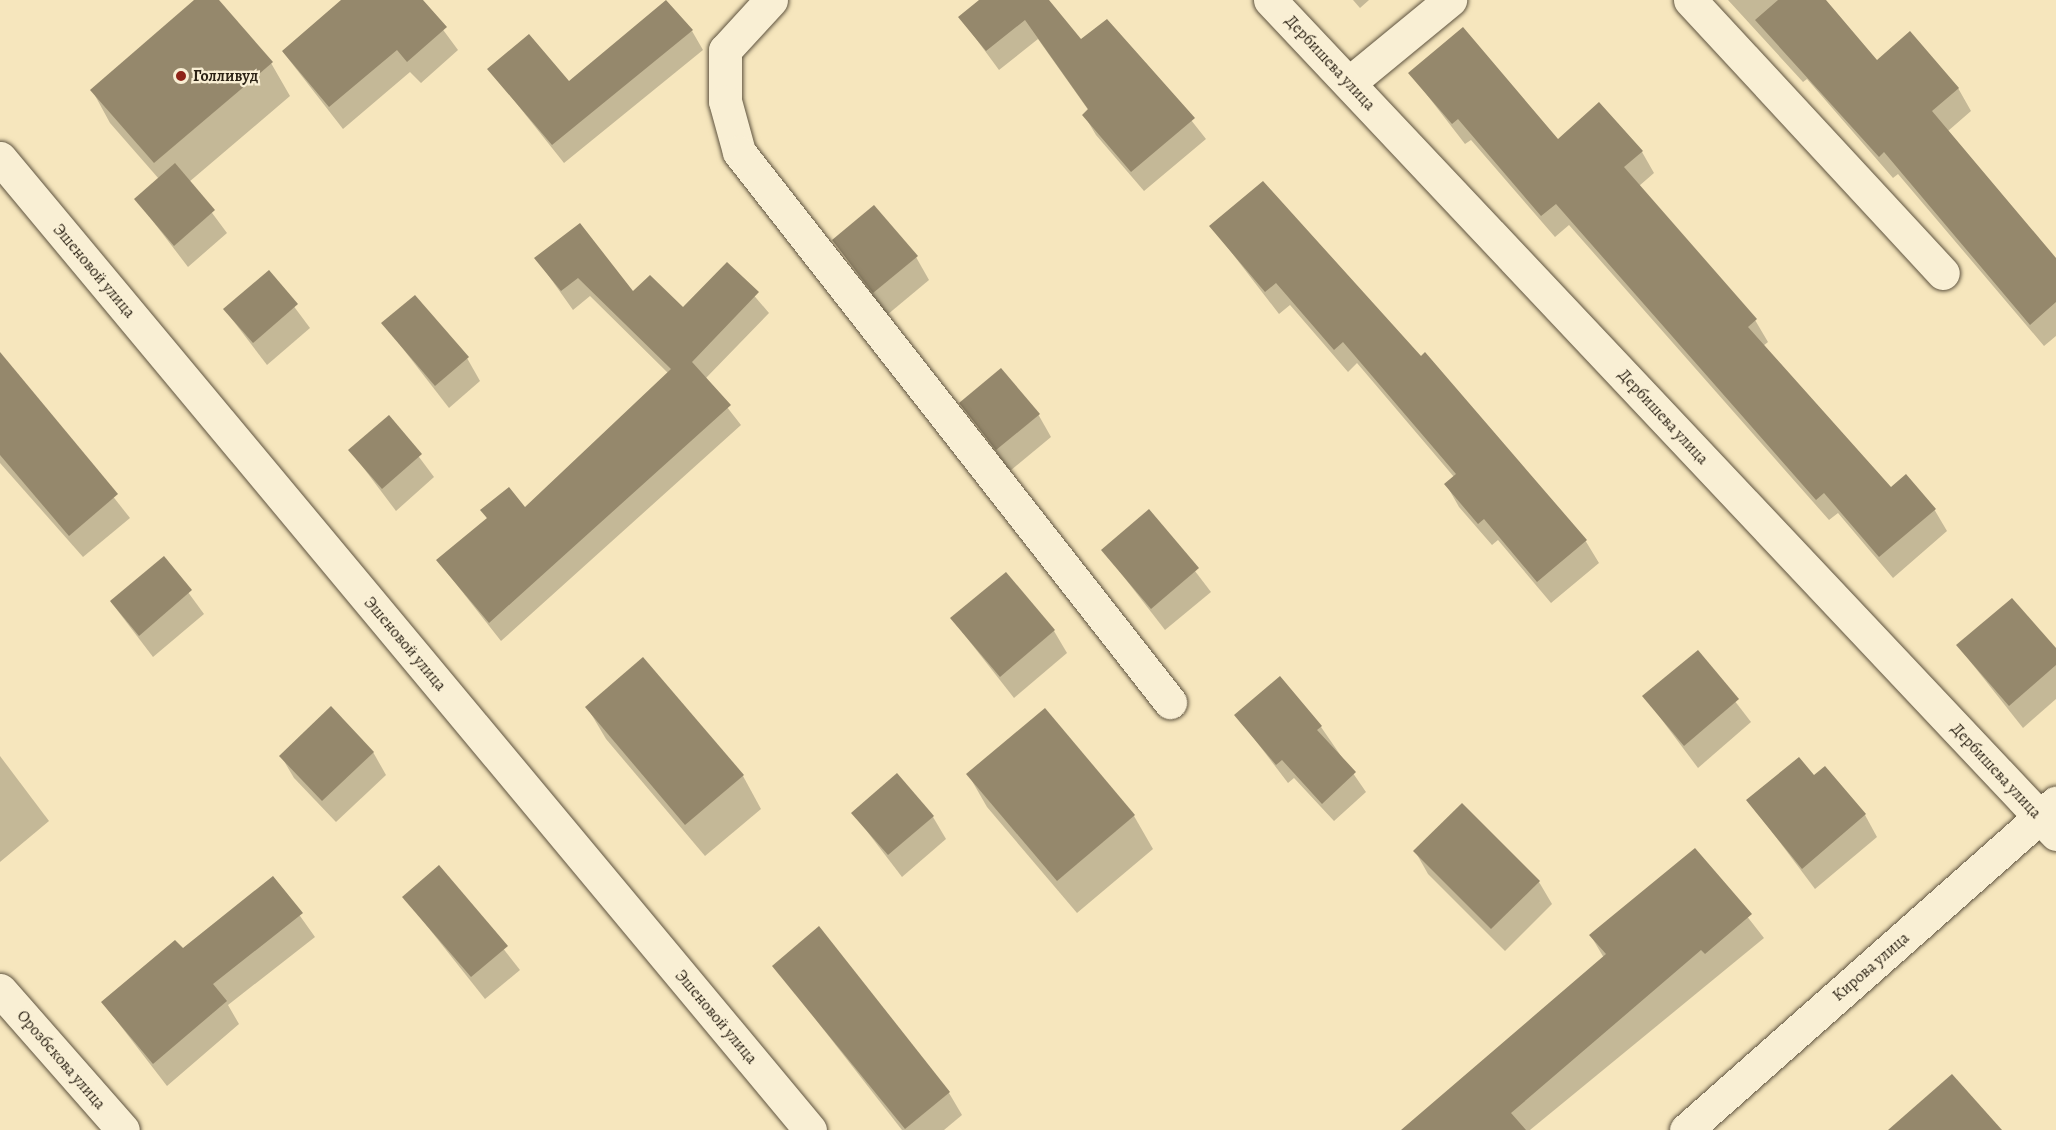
<!DOCTYPE html>
<meta charset="utf-8">
<style>
body{margin:0}
#map{position:relative;width:2056px;height:1130px;overflow:hidden;background:#f6e6bd;font-family:Alegreya,serif}
div>[style]{position:absolute}
[style*='--x']{left:calc(var(--x)*1px);top:calc(var(--y)*1px);width:calc(var(--w)*1px);rotate:calc(var(--a)*1deg)}
.shadow>*{inset:0;background:#0003}
.building>*{inset:0;background:#95886c}
.roads{filter:drop-shadow(0 0 2px #5e533f) drop-shadow(0 0 2px #5e533f)}
.minor>*{height:33px;margin:-16.5px;padding:0 16.5px;transform-origin:16.5px;border-radius:16.5px;background:#f9efd4}
.dots>*{width:16px;height:16px;translate:-50% -50%;box-sizing:border-box;border:3px solid #f9efd4;border-radius:50%}
span{translate:-50% -50%;white-space:nowrap;text-align:center;line-height:1.15;-webkit-text-stroke:4.5px #f9efd4;paint-order:stroke}
.street-label{font-size:16px;color:#2b2215}
.poi-label{font-size:16px;color:#2b2215;font-weight:700}
.left{translate:0 -50%;text-align:left}
</style>
<div id="map">
<div class="shadow">
<i style="clip-path:polygon(197px 0,217px 0,271px 63px,290px 96px,189px 182px,227px 233px,188px 267px,136px 199px,159px 179px,110px 123px,92px 90px)"></i>
<i style="clip-path:polygon(353px 0,421px 0,458px 50px,421px 83px,410px 72px,343px 129px,283px 52px)"></i>
<i style="clip-path:polygon(981px 0,1046px 0,1081px 42px,1146px 63px,1206px 139px,1144px 191px,1096px 135px,1084px 115px,1089px 111px,1038px 39px,999px 70px,960px 17px)"></i>
<i style="clip-path:polygon(1353px 0,1369px 0,1360px 8px)"></i>
<i style="clip-path:polygon(1728px 0,1824px 0,1877px 62px,1958px 88px,1971px 111px,1948px 131px,2056px 260px,2056px 336px,2044px 346px,1898px 174px,1893px 178px,1807px 79px,1803px 82px)"></i>
<i style="clip-path:polygon(692px 31px,703px 50px,564px 163px,489px 69px,569px 83px)"></i>
<i style="clip-path:polygon(1410px 73px,1558px 142px,1642px 152px,1654px 173px,1639px 186px,1755px 320px,1768px 342px,1763px 346px,1891px 489px,1934px 509px,1947px 531px,1893px 578px,1838px 513px,1829px 520px,1569px 225px,1555px 237px,1471px 140px,1465px 144px)"></i>
<i style="clip-path:polygon(1211px 226px,1421px 358px,1585px 540px,1599px 563px,1551px 603px,1498px 540px,1492px 545px,1459px 507px,1446px 484px,1454px 477px,1357px 363px,1348px 372px,1290px 305px,1279px 314px)"></i>
<i style="clip-path:polygon(834px 241px,916px 257px,929px 280px,887px 315px)"></i>
<i style="clip-path:polygon(536px 258px,683px 309px,727px 264px,769px 313px,705px 379px,741px 425px,501px 641px,438px 561px,488px 520px,482px 510px,525px 510px,669px 374px,590px 296px,573px 310px)"></i>
<i style="clip-path:polygon(269px 273px,310px 328px,267px 365px,225px 310px)"></i>
<i style="clip-path:polygon(383px 323px,467px 358px,480px 381px,449px 408px)"></i>
<i style="clip-path:polygon(17px 375px,130px 518px,83px 557px,0 463px,0 389px)"></i>
<i style="clip-path:polygon(961px 403px,1038px 414px,1051px 437px,1010px 471px)"></i>
<i style="clip-path:polygon(389px 417px,434px 477px,396px 511px,350px 450px)"></i>
<i style="clip-path:polygon(1149px 511px,1211px 592px,1165px 630px,1103px 550px)"></i>
<i style="clip-path:polygon(163px 558px,204px 614px,153px 657px,111px 602px)"></i>
<i style="clip-path:polygon(952px 619px,1054px 631px,1067px 653px,1014px 698px)"></i>
<i style="clip-path:polygon(1958px 646px,2056px 651px,2056px 699px,2023px 728px)"></i>
<i style="clip-path:polygon(1697px 652px,1751px 722px,1698px 768px,1644px 696px)"></i>
<i style="clip-path:polygon(643px 659px,743px 776px,761px 809px,705px 856px,606px 739px,587px 707px)"></i>
<i style="clip-path:polygon(1045px 710px,1134px 816px,1153px 849px,1077px 913px,987px 807px,968px 774px)"></i>
<i style="clip-path:polygon(1236px 715px,1321px 727px,1366px 792px,1334px 821px,1294px 778px,1288px 783px)"></i>
<i style="clip-path:polygon(373px 752px,386px 775px,336px 822px,294px 778px,281px 756px)"></i>
<i style="clip-path:polygon(0 756px,49px 821px,0 862px)"></i>
<i style="clip-path:polygon(1814px 777px,1865px 815px,1877px 837px,1815px 889px,1748px 800px)"></i>
<i style="clip-path:polygon(853px 813px,933px 817px,946px 839px,902px 877px)"></i>
<i style="clip-path:polygon(1695px 850px,1764px 938px,1530px 1130px,1405px 1130px,1604px 958px,1591px 936px)"></i>
<i style="clip-path:polygon(1415px 851px,1539px 882px,1552px 904px,1505px 951px,1428px 874px)"></i>
<i style="clip-path:polygon(439px 867px,520px 970px,485px 999px,404px 897px)"></i>
<i style="clip-path:polygon(273px 878px,315px 937px,228px 1005px,239px 1024px,167px 1086px,103px 1003px,183px 951px)"></i>
<i style="clip-path:polygon(774px 966px,949px 1093px,962px 1115px,944px 1130px,902px 1130px)"></i>
</div>
<div class="building">
<i style="clip-path:polygon(194px 0,219px 0,273px 62px,154px 163px,90px 90px)"></i>
<i style="clip-path:polygon(341px 0,423px 0,447px 27px,407px 62px,397px 50px,329px 107px,282px 51px)"></i>
<i style="clip-path:polygon(666px 0,693px 30px,552px 145px,487px 69px,529px 34px,569px 81px)"></i>
<i style="clip-path:polygon(979px 0,1049px 0,1081px 39px,1107px 19px,1195px 118px,1131px 172px,1082px 115px,1088px 109px,1025px 20px,986px 51px,958px 17px)"></i>
<i style="clip-path:polygon(1778px 0,1826px 0,1877px 60px,1910px 31px,1959px 88px,1932px 111px,2056px 258px,2056px 302px,2030px 325px,1884px 152px,1879px 157px,1755px 20px)"></i>
<i style="clip-path:polygon(1463px 27px,1558px 139px,1599px 102px,1643px 151px,1624px 167px,1757px 319px,1748px 327px,1891px 487px,1906px 474px,1936px 509px,1879px 557px,1824px 493px,1816px 500px,1556px 204px,1541px 216px,1458px 119px,1452px 124px,1408px 73px)"></i>
<i style="clip-path:polygon(175px 163px,215px 210px,174px 246px,134px 199px)"></i>
<i style="clip-path:polygon(1263px 181px,1421px 356px,1425px 352px,1587px 540px,1537px 582px,1484px 519px,1478px 524px,1444px 484px,1456px 474px,1343px 342px,1334px 350px,1276px 283px,1265px 292px,1209px 226px)"></i>
<i style="clip-path:polygon(874px 205px,918px 256px,873px 293px,832px 240px)"></i>
<i style="clip-path:polygon(580px 223px,633px 291px,650px 275px,683px 307px,727px 262px,759px 292px,692px 362px,731px 405px,489px 623px,436px 560px,487px 518px,480px 510px,509px 487px,525px 507px,671px 369px,578px 278px,561px 291px,534px 258px)"></i>
<i style="clip-path:polygon(269px 270px,298px 304px,253px 343px,223px 309px)"></i>
<i style="clip-path:polygon(415px 295px,469px 357px,435px 386px,381px 323px)"></i>
<i style="clip-path:polygon(0 352px,118px 494px,69px 536px,0 455px)"></i>
<i style="clip-path:polygon(1001px 368px,1040px 414px,996px 450px,959px 403px)"></i>
<i style="clip-path:polygon(389px 415px,422px 454px,382px 489px,348px 450px)"></i>
<i style="clip-path:polygon(1149px 509px,1199px 568px,1151px 609px,1101px 550px)"></i>
<i style="clip-path:polygon(164px 556px,192px 590px,139px 636px,110px 601px)"></i>
<i style="clip-path:polygon(1006px 572px,1055px 630px,1000px 677px,950px 618px)"></i>
<i style="clip-path:polygon(2012px 598px,2056px 648px,2056px 665px,2009px 706px,1956px 645px)"></i>
<i style="clip-path:polygon(1698px 650px,1739px 699px,1684px 746px,1642px 696px)"></i>
<i style="clip-path:polygon(643px 657px,744px 775px,685px 825px,585px 707px)"></i>
<i style="clip-path:polygon(1280px 676px,1322px 726px,1317px 730px,1356px 772px,1322px 804px,1282px 760px,1276px 765px,1234px 715px)"></i>
<i style="clip-path:polygon(331px 706px,374px 752px,322px 801px,279px 756px)"></i>
<i style="clip-path:polygon(1045px 708px,1135px 815px,1057px 881px,966px 774px)"></i>
<i style="clip-path:polygon(1799px 757px,1814px 775px,1825px 766px,1866px 814px,1802px 869px,1746px 800px)"></i>
<i style="clip-path:polygon(897px 773px,934px 816px,888px 855px,851px 813px)"></i>
<i style="clip-path:polygon(1462px 803px,1540px 881px,1491px 929px,1413px 851px)"></i>
<i style="clip-path:polygon(1695px 848px,1752px 914px,1705px 954px,1701px 950px,1511px 1113px,1526px 1130px,1401px 1130px,1606px 954px,1589px 935px)"></i>
<i style="clip-path:polygon(439px 865px,508px 946px,471px 977px,402px 897px)"></i>
<i style="clip-path:polygon(273px 876px,303px 913px,213px 984px,227px 1001px,153px 1064px,101px 1002px,175px 940px,183px 948px)"></i>
<i style="clip-path:polygon(819px 926px,950px 1092px,905px 1129px,772px 966px)"></i>
<i style="clip-path:polygon(1952px 1074px,2002px 1130px,1888px 1130px)"></i>
</div>
<div class="roads">
<div class="minor">
<i style="--x:771;--y:0;--w:68;--a:132.6"></i>
<i style="--x:725;--y:50;--w:51;--a:90"></i>
<i style="--x:725;--y:101;--w:53;--a:74.6"></i>
<i style="--x:739;--y:152;--w:699;--a:51.92"></i>
<i style="--x:1270;--y:0;--w:1146;--a:46.7"></i>
<i style="--x:1690;--y:0;--w:372;--a:47.2"></i>
<i style="--x:1349;--y:83;--w:131;--a:-39.4"></i>
<i style="--x:0;--y:158;--w:1265;--a:50.19"></i>
<i style="--x:0;--y:990;--w:186;--a:48.7"></i>
<i style="--x:1686;--y:1130;--w:494;--a:-41.5"></i>
</div>
</div>
<div class="dots">
<i style="left:181px;top:76px;background:#8f2418"></i>
</div>
<div class="street-label">
<span style="left:1330px;top:63px;rotate:47deg">Дербишева улица</span>
<span style="left:94px;top:271px;rotate:50deg">Эшеновой улица</span>
<span style="left:1663px;top:417px;rotate:47deg">Дербишева улица</span>
<span style="left:405px;top:644px;rotate:50deg">Эшеновой улица</span>
<span style="left:1996px;top:771px;rotate:47deg">Дербишева улица</span>
<span style="left:1871px;top:967px;rotate:-41deg">Кирова улица</span>
<span style="left:716px;top:1017px;rotate:50deg">Эшеновой улица</span>
<span style="left:61px;top:1060px;rotate:49deg">Орозбекова улица</span>
</div>
<div class="poi-label">
<span class="left" style="left:193px;top:76px">Голливуд</span>
</div>
</div>
